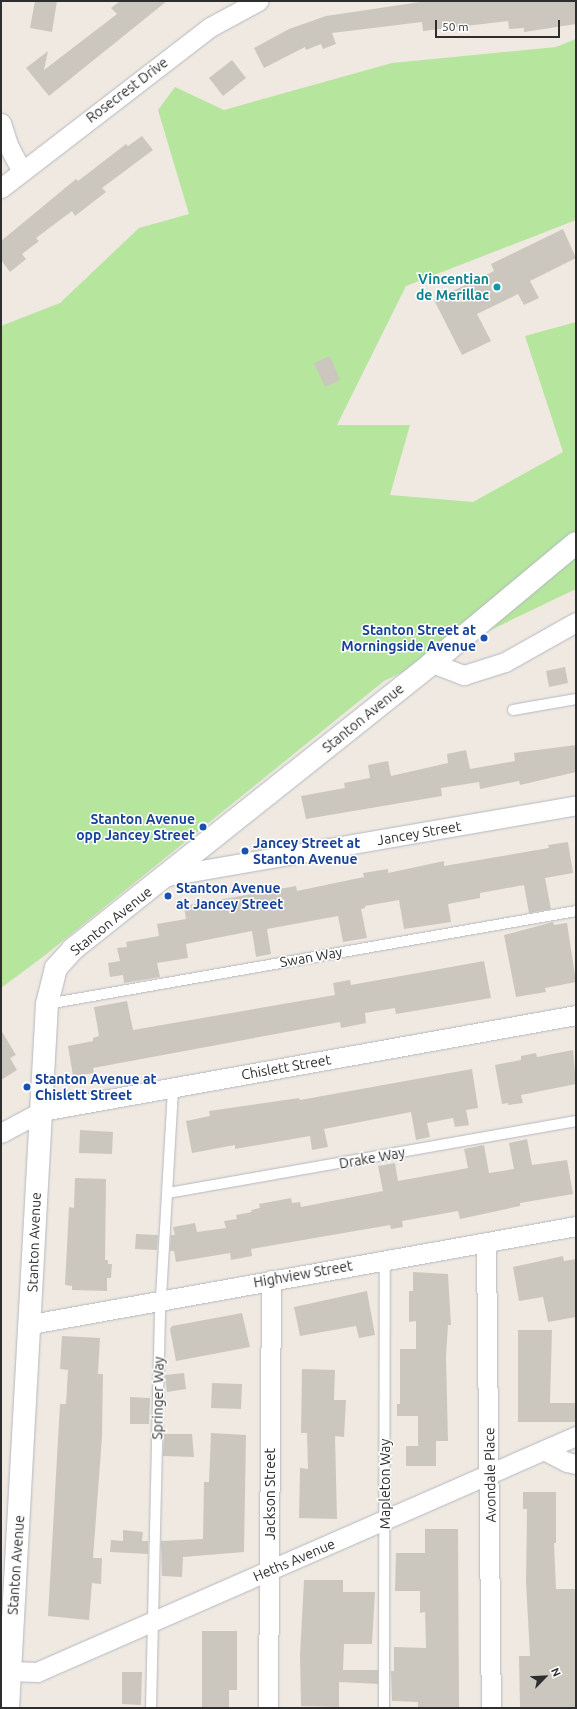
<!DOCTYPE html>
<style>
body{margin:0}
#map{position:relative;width:577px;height:1709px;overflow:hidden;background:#efe9e1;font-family:Ubuntu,sans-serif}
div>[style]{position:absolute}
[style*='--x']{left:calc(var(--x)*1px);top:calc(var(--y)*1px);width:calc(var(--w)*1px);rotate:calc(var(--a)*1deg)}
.green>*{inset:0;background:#b6e59e}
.building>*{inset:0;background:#cbc7bf}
.roads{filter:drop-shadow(0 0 1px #b4b7c1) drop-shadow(0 0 1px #b4b7c1)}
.service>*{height:10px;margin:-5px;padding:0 5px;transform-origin:5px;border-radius:5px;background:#fff}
.minor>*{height:19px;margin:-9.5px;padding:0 9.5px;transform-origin:9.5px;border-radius:9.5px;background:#fff}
.tertiary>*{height:22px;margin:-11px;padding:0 11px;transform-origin:11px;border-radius:11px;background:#fff}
.dots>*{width:11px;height:11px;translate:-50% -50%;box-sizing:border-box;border:2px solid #fff;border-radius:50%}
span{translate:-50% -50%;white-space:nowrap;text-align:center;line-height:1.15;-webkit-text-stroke:3px #fff;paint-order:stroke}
.street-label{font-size:14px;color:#2e2e2e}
.culture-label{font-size:14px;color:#0d838f;font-weight:700}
.right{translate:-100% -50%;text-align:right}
.transit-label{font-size:14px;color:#164399;font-weight:700}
.left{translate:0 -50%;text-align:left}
.frame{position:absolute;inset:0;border:2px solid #2e2e2e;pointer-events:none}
.north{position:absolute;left:525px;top:1657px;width:40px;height:40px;-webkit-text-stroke:3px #fff;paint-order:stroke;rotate:66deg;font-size:11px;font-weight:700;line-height:16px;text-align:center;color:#2e2e2e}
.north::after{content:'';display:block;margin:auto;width:14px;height:18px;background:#2e2e2e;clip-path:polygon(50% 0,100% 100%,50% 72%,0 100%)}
.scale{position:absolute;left:435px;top:20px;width:125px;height:18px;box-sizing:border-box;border:2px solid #2e2e2e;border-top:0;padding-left:5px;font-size:12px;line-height:14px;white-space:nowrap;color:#2e2e2e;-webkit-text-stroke:3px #fff;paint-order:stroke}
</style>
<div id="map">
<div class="green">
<i style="clip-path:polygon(576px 39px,576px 220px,406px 286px,337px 425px,410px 425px,390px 495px,473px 502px,563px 452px,525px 336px,576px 322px,576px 589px,384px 681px,44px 956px,1px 988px,1px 326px,60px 303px,139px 228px,189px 214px,158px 110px,175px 87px,224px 110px,392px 63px,556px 47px)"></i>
</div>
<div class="building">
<i style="clip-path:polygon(35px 1px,57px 1px,52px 32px,30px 28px)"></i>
<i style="clip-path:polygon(120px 1px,167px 1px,49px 96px,26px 68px,48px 51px,44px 70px,117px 14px,111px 8px)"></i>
<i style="clip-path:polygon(427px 1px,576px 1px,576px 24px,524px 32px,524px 28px,509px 29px,508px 21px,423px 31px,422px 22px,332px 33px,336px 44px,323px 49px,321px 44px,306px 50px,305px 47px,264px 68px,254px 48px,289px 29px,326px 16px)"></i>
<i style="clip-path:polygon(232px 60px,246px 78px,223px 96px,209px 78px)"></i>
<i style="clip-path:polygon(142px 136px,153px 150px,102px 188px,106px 192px,75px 216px,72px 211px,36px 238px,39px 241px,22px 254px,26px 259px,10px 272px,1px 260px,1px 241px,76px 179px,78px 181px,126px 144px,128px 146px)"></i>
<i style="clip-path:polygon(563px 229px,576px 258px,530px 281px,539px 298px,524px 305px,518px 294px,477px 314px,491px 341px,462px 355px,434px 300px,494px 271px,491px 264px)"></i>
<i style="clip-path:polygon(330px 356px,340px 380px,325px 387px,314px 363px)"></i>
<i style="clip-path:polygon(565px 667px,568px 683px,549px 687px,546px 671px)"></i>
<i style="clip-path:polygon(576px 745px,576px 772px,520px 785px,519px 781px,480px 789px,479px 782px,441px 788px,442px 796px,306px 819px,301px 796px,345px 788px,344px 783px,370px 778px,368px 765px,388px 761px,391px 776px,448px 763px,447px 754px,466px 750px,470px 769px,515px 761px,514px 753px)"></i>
<i style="clip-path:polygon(568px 842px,573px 873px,545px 878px,551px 909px,529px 913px,524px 885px,480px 893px,480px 898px,448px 904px,451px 922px,404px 929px,399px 900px,365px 906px,365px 908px,361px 909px,367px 938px,343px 942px,338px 916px,267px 929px,271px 954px,256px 957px,252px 931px,186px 944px,188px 958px,157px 963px,160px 977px,124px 983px,123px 975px,110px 977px,108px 963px,120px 961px,117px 948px,127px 947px,126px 942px,159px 936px,157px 924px,186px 919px,184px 906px,296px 886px,297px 891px,364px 877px,363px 873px,388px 869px,388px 873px,444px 861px,444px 866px,549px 848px,548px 845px)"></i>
<i style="clip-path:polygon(553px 922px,554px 925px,567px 923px,576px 982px,545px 988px,546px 992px,516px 997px,504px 935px)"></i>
<i style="clip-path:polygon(484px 961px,491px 998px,396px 1014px,395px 1008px,365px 1013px,366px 1023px,341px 1028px,340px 1022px,93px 1068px,94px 1073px,73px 1076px,68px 1046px,93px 1041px,93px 1038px,99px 1036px,94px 1007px,127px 1001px,133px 1030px,335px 995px,333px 983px,350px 980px,351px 985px)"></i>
<i style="clip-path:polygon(1px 1030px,16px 1055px,10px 1058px,17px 1070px,1px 1080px)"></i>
<i style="clip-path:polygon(573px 1050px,576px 1084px,521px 1095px,523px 1103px,508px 1105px,508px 1103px,502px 1104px,495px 1065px,521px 1060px,521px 1056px,536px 1053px,537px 1057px)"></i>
<i style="clip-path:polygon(472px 1069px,478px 1108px,466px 1110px,469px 1125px,455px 1127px,453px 1118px,427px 1123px,430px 1137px,416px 1140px,411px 1112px,324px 1129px,328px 1147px,312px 1150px,310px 1136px,235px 1149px,235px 1145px,192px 1153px,186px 1121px,210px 1116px,209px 1111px,299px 1098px,300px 1100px)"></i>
<i style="clip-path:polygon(80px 1130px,113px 1132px,112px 1154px,79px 1153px)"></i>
<i style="clip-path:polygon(527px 1139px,532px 1165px,567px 1160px,573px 1194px,520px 1203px,520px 1206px,460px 1219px,458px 1211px,402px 1221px,403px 1227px,391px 1229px,390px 1225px,251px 1249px,252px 1256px,231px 1260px,230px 1253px,176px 1262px,174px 1251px,170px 1251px,171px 1235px,175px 1235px,173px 1227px,195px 1223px,197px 1232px,226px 1228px,224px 1221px,237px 1219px,236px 1215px,252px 1212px,251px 1210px,260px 1208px,259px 1204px,291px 1198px,292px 1203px,300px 1202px,301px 1207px,383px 1191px,378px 1166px,395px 1163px,398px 1181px,442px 1173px,468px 1168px,464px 1149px,484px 1145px,489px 1173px,514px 1169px,509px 1143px)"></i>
<i style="clip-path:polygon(75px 1178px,106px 1179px,105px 1260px,108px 1260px,108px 1264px,112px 1264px,111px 1278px,107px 1278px,107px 1291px,72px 1290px,72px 1286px,65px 1285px,69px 1207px,74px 1208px)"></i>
<i style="clip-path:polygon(136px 1234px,158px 1235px,157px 1250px,135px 1249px)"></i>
<i style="clip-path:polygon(563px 1256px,564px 1261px,576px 1259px,576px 1317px,548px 1322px,543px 1297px,519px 1301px,513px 1267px)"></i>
<i style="clip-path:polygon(413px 1272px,448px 1274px,451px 1325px,448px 1325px,446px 1356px,448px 1441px,436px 1441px,436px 1466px,406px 1466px,406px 1446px,418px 1446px,418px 1416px,397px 1416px,397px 1404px,400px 1404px,400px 1349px,416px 1349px,416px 1321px,409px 1322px,409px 1291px,413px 1291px)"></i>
<i style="clip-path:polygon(367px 1291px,375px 1335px,359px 1338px,356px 1326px,300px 1336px,294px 1307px)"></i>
<i style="clip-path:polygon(242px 1313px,250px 1347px,176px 1361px,170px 1329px,172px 1326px)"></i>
<i style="clip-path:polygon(518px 1330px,552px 1330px,550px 1403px,576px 1403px,576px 1422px,518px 1422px)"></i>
<i style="clip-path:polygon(62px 1336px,100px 1338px,98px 1374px,103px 1374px,102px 1437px,93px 1558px,102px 1558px,101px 1584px,92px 1583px,89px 1620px,48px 1616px,60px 1404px,66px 1404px,68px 1370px,60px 1369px)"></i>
<i style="clip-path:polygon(302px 1369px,335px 1370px,334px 1400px,346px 1400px,344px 1437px,335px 1436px,337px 1519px,299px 1518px,300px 1468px,308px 1469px,307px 1433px,301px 1433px)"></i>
<i style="clip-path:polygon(184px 1373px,186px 1389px,167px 1392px,165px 1375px)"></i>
<i style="clip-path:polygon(212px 1383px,242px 1384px,241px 1409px,211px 1408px)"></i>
<i style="clip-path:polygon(130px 1397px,150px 1398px,149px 1424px,130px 1424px)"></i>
<i style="clip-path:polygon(211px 1433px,246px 1435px,244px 1552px,183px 1557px,182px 1577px,162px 1576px,161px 1541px,203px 1539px,204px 1482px,209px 1482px)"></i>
<i style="clip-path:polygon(164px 1434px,192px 1434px,194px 1457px,163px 1456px)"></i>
<i style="clip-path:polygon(523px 1492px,556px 1492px,556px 1543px,554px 1543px,556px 1589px,576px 1589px,576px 1708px,520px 1708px,519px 1656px,530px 1656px,526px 1582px,527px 1509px,523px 1509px)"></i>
<i style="clip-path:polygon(425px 1529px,458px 1529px,459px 1708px,418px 1708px,418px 1702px,392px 1701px,391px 1671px,394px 1671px,394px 1647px,426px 1648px,425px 1612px,420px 1613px,420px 1591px,395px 1591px,396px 1553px,425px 1553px)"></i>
<i style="clip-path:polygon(123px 1530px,143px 1532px,142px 1541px,148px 1541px,148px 1554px,110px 1552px,111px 1540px,123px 1541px)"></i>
<i style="clip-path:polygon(304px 1580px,343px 1580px,343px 1592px,375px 1592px,372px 1644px,344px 1644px,343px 1670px,378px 1670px,378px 1684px,339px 1682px,339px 1707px,301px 1706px,300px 1655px)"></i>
<i style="clip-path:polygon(202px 1631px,237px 1631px,237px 1690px,229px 1690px,229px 1708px,202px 1708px)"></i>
<i style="clip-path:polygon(122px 1672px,142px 1672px,141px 1705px,122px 1704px)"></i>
</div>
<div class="roads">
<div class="service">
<i style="--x:513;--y:710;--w:64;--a:-9.9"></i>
<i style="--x:47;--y:1004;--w:537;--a:-9.97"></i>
<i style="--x:168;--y:1193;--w:414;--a:-10"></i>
<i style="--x:151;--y:1708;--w:393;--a:-88.7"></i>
<i style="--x:160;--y:1315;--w:227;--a:-86.7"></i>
<i style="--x:384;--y:1708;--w:449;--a:-89.9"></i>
</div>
<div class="minor">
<i style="--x:1;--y:123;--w:25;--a:72"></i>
<i style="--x:9;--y:147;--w:26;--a:62"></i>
<i style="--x:1;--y:188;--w:264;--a:-37.6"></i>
<i style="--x:210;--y:27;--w:55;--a:-28.4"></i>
<i style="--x:432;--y:663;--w:34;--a:21"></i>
<i style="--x:464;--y:675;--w:43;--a:-17.6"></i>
<i style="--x:505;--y:662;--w:81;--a:-29.4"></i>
<i style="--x:167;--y:876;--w:415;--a:-9.8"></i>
<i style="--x:1;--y:1133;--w:47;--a:-28.2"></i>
<i style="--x:42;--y:1111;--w:543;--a:-10.19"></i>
<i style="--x:486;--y:1243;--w:465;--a:89.4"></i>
<i style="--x:31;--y:1324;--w:554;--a:-10.19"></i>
<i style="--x:544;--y:1450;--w:26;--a:28"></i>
<i style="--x:567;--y:1462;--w:9;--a:13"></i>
<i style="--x:10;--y:1671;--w:27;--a:2"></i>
<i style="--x:37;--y:1672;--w:588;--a:-23.65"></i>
<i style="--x:268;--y:1708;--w:428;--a:-89.6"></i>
</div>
<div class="tertiary">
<i style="--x:8;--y:1708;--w:705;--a:-86.83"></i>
<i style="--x:47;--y:1004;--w:37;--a:-76"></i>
<i style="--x:56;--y:968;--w:25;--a:-48"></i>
<i style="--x:73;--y:949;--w:459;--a:-38.5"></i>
<i style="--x:432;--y:663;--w:187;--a:-39.8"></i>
</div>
</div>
<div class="dots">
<i style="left:497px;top:287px;background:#0f9aa8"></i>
<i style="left:484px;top:638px;background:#1a4fb4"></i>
<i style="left:203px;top:827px;background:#1a4fb4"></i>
<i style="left:245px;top:851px;background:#1a4fb4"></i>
<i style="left:168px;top:896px;background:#1a4fb4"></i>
<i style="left:27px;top:1087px;background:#1a4fb4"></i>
</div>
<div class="street-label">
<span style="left:127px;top:90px;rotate:-37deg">Rosecrest Drive</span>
<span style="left:363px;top:718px;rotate:-39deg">Stanton Avenue</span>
<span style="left:419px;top:833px;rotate:-10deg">Jancey Street</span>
<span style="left:111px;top:921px;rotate:-39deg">Stanton Avenue</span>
<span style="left:311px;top:957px;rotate:-10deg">Swan Way</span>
<span style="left:286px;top:1067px;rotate:-10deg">Chislett Street</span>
<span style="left:372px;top:1158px;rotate:-10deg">Drake Way</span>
<span style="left:34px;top:1242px;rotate:-88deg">Stanton Avenue</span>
<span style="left:303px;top:1274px;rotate:-10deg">Highview Street</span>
<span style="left:158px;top:1398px;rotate:-89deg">Springer Way</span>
<span style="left:490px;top:1475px;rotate:-91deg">Avondale Place</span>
<span style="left:385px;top:1484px;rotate:-90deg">Mapleton Way</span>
<span style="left:270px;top:1494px;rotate:-90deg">Jackson Street</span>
<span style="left:294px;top:1560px;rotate:-23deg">Heths Avenue</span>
<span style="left:16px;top:1565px;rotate:-86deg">Stanton Avenue</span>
</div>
<div class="culture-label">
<span class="right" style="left:489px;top:287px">Vincentian<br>de Merillac</span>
</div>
<div class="transit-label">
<span class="right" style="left:476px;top:638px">Stanton Street at<br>Morningside Avenue</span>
<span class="right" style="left:195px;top:827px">Stanton Avenue<br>opp Jancey Street</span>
<span class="left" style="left:253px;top:851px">Jancey Street at<br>Stanton Avenue</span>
<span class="left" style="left:176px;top:896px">Stanton Avenue<br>at Jancey Street</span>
<span class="left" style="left:35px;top:1087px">Stanton Avenue at<br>Chislett Street</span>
</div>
<div class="frame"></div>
<div class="north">N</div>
<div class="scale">50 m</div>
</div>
